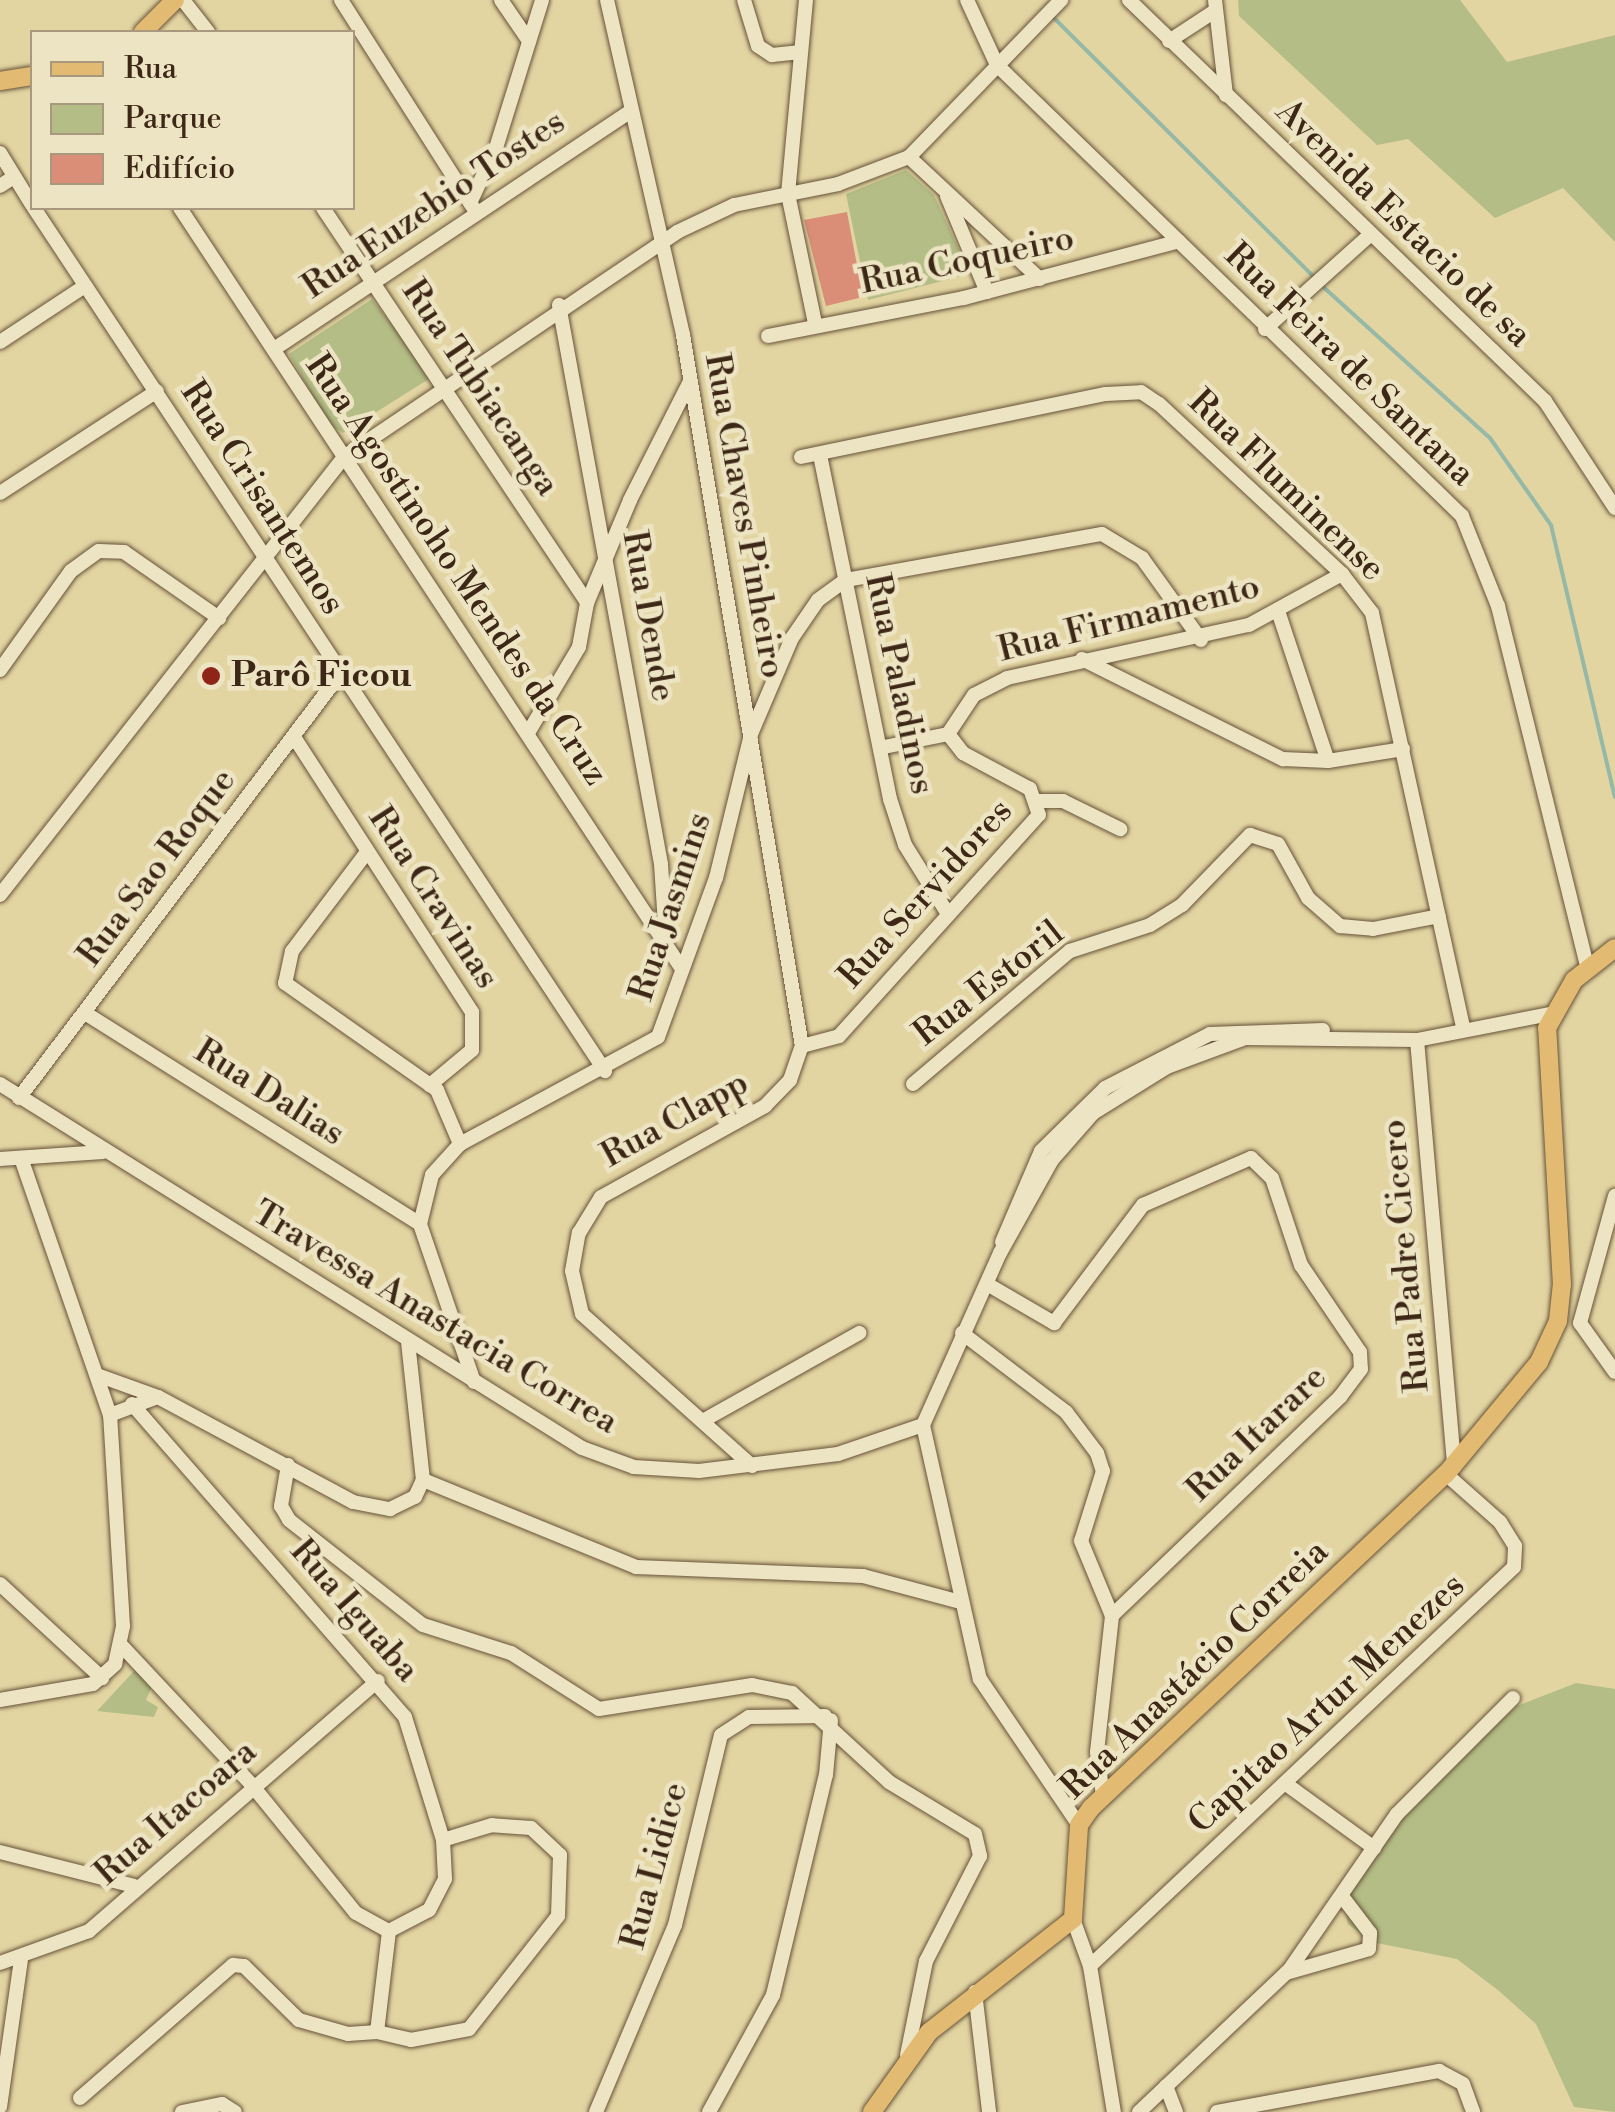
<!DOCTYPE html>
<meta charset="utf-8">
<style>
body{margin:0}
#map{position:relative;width:1615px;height:2112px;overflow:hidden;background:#e3d5a2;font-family:"Libre Bodoni",serif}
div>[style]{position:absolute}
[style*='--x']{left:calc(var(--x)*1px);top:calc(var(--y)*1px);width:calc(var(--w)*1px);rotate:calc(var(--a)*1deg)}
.green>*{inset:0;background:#b3bd85}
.stream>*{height:4px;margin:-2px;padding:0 2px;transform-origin:2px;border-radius:2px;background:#95b8a7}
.building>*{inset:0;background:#da8d77}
.roads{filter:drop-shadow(0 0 2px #665239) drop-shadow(0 0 2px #665239)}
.minor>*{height:14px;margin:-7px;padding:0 7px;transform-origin:7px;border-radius:7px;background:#ede4c3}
.major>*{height:18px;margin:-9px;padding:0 9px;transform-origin:9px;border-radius:9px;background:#e2ba71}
.dots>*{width:28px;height:28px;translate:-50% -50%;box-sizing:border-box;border:5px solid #ede4c3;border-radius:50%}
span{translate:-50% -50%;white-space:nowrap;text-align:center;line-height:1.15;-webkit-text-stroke:9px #ede4c3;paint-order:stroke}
.street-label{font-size:35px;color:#3d2716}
.poi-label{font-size:35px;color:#3d2716;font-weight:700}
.left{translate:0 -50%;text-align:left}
.legend{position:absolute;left:30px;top:30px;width:325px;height:180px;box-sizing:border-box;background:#ede4c3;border:2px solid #a7987e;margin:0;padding:12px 18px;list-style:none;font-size:30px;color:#3d2716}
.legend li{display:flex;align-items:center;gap:20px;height:50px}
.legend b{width:50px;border:2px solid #a7987e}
</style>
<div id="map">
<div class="green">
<i style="clip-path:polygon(1238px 0,1460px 0,1507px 62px,1615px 35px,1615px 242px,1563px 188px,1495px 218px,1408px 139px,1377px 145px,1239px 16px)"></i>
<i style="clip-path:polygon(906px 170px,934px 195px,970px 274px,868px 300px,846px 194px)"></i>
<i style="clip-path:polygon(372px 299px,432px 377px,343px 433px,329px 424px,289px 354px)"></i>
<i style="clip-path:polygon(135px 1670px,153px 1684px,146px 1700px,158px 1707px,154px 1717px,97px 1711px)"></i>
<i style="clip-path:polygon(1576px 1683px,1615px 1689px,1615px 2112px,1574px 2107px,1536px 2024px,1499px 1991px,1457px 1959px,1372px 1942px,1348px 1924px,1344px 1906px,1353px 1877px,1404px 1808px,1517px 1706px)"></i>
</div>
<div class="stream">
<i style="--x:1052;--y:16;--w:370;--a:44.9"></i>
<i style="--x:1320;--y:284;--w:229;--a:42.2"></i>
<i style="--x:1490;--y:438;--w:106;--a:55"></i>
<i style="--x:1551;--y:525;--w:279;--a:76.8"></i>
</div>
<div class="building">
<i style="clip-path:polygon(847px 212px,863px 297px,826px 306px,804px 220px)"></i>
</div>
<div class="roads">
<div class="minor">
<i style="--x:183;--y:0;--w:41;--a:52"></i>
<i style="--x:341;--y:0;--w:251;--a:57.5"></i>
<i style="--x:501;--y:0;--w:50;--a:55.7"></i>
<i style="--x:607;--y:0;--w:344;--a:77.2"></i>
<i style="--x:683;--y:335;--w:721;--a:80.5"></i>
<i style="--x:744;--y:0;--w:48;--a:73.1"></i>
<i style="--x:758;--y:46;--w:17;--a:33"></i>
<i style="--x:772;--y:55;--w:29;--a:-6"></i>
<i style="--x:806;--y:0;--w:195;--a:95.3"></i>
<i style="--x:788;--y:194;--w:132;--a:78.2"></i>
<i style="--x:967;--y:0;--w:72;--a:65.2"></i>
<i style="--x:997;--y:65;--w:648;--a:44.12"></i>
<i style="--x:1462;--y:516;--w:97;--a:68.2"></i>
<i style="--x:1498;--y:606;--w:370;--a:76.1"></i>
<i style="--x:1129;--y:0;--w:578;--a:43.95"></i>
<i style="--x:1545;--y:401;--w:128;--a:56.8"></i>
<i style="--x:1215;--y:0;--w:96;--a:83.4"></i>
<i style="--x:1169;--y:41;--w:55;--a:-33.1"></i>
<i style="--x:0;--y:153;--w:61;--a:58.4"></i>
<i style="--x:909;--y:157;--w:179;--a:43"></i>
<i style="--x:0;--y:186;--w:17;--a:-33"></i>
<i style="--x:947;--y:196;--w:104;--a:67.4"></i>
<i style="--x:470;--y:203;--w:61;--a:-64.7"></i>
<i style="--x:496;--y:148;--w:155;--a:-72.7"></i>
<i style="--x:34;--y:208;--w:1035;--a:56.51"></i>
<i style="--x:180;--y:208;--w:908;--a:56.59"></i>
<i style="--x:323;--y:208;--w:475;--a:56.2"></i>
<i style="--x:559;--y:305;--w:568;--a:79.66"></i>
<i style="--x:661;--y:864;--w:76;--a:86.2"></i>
<i style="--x:1265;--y:329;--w:142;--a:-41.9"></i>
<i style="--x:768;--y:336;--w:200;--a:-11"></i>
<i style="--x:964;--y:298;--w:222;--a:-14.8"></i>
<i style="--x:0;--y:342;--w:102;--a:-33.4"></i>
<i style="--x:274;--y:349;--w:427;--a:-33.7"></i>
<i style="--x:820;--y:455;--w:351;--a:78.5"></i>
<i style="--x:890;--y:799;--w:48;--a:71.9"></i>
<i style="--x:905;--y:845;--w:81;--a:58.1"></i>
<i style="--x:801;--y:457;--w:311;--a:-11.7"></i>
<i style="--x:1106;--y:394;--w:35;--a:-3"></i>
<i style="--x:1141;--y:392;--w:22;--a:34"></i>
<i style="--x:1159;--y:404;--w:250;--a:42.9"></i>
<i style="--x:1342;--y:574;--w:49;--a:52.4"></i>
<i style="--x:1372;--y:613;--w:427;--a:77.6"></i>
<i style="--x:0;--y:493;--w:187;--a:-33"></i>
<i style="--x:1279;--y:614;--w:155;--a:71.6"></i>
<i style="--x:1082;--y:659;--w:225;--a:26.5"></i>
<i style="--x:1283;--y:759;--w:45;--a:2.5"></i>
<i style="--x:1328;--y:761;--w:76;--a:-9.1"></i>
<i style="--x:0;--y:670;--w:122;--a:-54.4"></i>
<i style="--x:71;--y:571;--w:34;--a:-36"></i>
<i style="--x:99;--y:551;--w:25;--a:2"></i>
<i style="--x:124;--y:552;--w:116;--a:34.8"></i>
<i style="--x:528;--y:733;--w:100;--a:-59.3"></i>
<i style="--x:579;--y:647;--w:45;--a:-79.7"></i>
<i style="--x:587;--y:603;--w:112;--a:-67.3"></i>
<i style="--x:630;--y:500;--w:131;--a:-63.2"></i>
<i style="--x:294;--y:737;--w:328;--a:57.1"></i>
<i style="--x:472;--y:1012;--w:38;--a:90"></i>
<i style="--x:472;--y:1050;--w:55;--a:140.2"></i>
<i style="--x:884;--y:747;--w:65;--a:-11.5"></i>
<i style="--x:948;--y:734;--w:47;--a:-56.3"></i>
<i style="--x:974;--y:695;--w:37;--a:-27"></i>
<i style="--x:1007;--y:678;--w:248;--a:-12.4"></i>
<i style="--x:1249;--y:625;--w:106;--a:-28.7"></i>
<i style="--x:1038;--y:801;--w:25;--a:0"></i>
<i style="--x:1063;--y:801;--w:64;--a:26.2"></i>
<i style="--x:367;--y:852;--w:124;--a:127.1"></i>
<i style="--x:292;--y:951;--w:33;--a:102"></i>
<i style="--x:285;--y:983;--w:186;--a:35.1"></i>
<i style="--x:437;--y:1090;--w:59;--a:66.9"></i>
<i style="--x:0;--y:895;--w:557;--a:-51.85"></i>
<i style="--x:344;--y:457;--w:402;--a:-34"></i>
<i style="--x:677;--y:232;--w:63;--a:-25.3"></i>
<i style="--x:734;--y:205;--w:106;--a:-11.4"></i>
<i style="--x:838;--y:184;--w:76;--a:-20.8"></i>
<i style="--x:909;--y:157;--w:219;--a:-45.9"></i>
<i style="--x:85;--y:1013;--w:396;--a:32.2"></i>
<i style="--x:1417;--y:1040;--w:428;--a:85"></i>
<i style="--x:802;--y:1046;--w:38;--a:-15"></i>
<i style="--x:839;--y:1036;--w:298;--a:-47.9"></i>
<i style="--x:1039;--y:815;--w:28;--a:-109"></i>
<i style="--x:1030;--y:789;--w:76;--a:-151.8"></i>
<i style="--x:963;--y:753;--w:24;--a:-128"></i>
<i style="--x:0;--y:1084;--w:686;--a:32.02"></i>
<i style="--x:582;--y:1448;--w:55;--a:20.1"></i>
<i style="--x:634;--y:1467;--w:65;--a:3.5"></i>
<i style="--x:699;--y:1471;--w:140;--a:-7"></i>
<i style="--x:838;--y:1454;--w:90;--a:-18.8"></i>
<i style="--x:923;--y:1425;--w:188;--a:-65.9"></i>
<i style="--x:1000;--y:1253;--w:107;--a:-60.8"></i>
<i style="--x:1052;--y:1160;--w:62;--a:-48.9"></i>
<i style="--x:1093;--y:1113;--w:87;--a:-31.9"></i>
<i style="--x:1167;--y:1067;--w:83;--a:-20.4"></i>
<i style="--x:1245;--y:1038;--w:172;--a:0.7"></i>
<i style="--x:1417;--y:1040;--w:136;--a:-11.1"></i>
<i style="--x:913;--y:1084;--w:206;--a:-40.3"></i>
<i style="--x:1070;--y:951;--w:84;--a:-18"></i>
<i style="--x:1150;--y:925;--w:38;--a:-32"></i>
<i style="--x:1182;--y:905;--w:98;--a:-45.8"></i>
<i style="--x:1250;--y:835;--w:29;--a:18"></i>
<i style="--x:1278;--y:844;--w:62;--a:60.9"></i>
<i style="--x:1308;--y:898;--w:43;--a:41.2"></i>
<i style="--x:1340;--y:926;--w:33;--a:5"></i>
<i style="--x:1373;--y:929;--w:67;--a:-11.1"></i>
<i style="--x:19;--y:1098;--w:533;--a:-52.85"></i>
<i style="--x:0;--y:1159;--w:103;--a:-3.9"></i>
<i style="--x:1002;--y:1242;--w:99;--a:-66.8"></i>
<i style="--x:1041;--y:1151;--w:90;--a:-44.5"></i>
<i style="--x:1105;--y:1088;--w:118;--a:-27.2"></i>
<i style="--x:1210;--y:1034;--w:113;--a:-2"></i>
<i style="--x:987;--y:1284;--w:78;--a:30.2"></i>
<i style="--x:1054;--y:1323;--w:148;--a:-53"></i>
<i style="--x:1143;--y:1205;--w:118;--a:-23.5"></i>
<i style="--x:1251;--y:1158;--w:29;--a:44"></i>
<i style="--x:1272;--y:1178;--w:92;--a:71.6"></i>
<i style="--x:1301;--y:1265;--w:105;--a:55.9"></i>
<i style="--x:1360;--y:1352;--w:17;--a:87"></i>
<i style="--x:1361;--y:1369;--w:35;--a:127"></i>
<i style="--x:1340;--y:1397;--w:316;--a:136.2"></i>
<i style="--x:1112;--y:1616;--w:137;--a:96.3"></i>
<i style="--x:1097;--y:1752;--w:44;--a:82.2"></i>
<i style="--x:1580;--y:1323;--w:132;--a:-74.6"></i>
<i style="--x:1580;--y:1323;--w:60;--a:54.5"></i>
<i style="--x:962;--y:1333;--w:131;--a:37.2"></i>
<i style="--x:1066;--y:1412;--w:51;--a:52.9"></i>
<i style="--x:1097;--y:1453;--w:19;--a:72"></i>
<i style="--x:1103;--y:1471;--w:73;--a:107.4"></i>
<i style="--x:1081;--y:1541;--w:81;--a:67.5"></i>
<i style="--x:97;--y:1375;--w:65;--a:19.8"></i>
<i style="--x:474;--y:1382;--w:167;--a:-108.9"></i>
<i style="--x:420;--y:1224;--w:50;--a:-76.2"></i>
<i style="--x:432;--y:1175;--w:42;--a:-47.9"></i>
<i style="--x:460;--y:1144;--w:225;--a:-28.4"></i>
<i style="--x:658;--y:1037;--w:169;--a:-70"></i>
<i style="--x:716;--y:878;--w:148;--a:-76.3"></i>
<i style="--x:751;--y:734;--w:104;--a:-66.9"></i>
<i style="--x:792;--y:638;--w:46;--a:-55.6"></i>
<i style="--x:818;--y:600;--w:34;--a:-36"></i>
<i style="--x:846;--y:580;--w:260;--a:-10.2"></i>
<i style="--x:1102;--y:534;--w:47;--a:31"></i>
<i style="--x:1142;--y:558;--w:101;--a:54.3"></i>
<i style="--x:132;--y:1404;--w:415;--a:48.9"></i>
<i style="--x:405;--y:1717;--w:129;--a:72.8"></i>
<i style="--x:443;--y:1840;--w:39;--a:87"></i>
<i style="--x:445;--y:1879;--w:35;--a:117"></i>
<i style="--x:429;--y:1910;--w:45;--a:152.3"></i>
<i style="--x:110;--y:1415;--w:51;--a:-20.6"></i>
<i style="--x:158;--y:1397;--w:221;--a:28.3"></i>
<i style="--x:353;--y:1502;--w:38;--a:11"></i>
<i style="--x:390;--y:1509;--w:28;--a:-26"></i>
<i style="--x:415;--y:1497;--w:19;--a:-65"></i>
<i style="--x:423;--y:1480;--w:140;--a:-96.2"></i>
<i style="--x:706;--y:1419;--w:176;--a:-29.3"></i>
<i style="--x:923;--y:1425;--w:260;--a:77.4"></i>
<i style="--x:980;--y:1679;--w:176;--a:55.9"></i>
<i style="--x:288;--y:1465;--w:42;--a:99.7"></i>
<i style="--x:281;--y:1506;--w:16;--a:60"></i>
<i style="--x:289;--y:1520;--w:170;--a:38.1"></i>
<i style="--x:423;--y:1625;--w:92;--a:17.7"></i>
<i style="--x:511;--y:1653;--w:104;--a:32.5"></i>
<i style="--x:599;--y:1709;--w:155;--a:-8.9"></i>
<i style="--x:752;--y:1685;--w:41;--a:11.3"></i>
<i style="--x:792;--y:1693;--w:132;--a:42.5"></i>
<i style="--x:889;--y:1782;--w:100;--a:31.2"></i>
<i style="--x:975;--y:1834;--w:23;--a:77"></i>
<i style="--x:980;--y:1856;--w:118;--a:117.2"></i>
<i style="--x:926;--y:1961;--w:96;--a:101.4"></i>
<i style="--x:752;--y:1466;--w:228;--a:-138.2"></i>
<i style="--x:582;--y:1314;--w:44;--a:-103.1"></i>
<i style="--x:572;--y:1271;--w:39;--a:-80"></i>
<i style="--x:579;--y:1233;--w:42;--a:-58.6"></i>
<i style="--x:601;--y:1197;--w:188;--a:-29"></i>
<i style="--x:765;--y:1106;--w:36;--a:-46"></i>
<i style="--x:790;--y:1080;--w:36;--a:-71"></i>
<i style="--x:423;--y:1480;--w:230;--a:22.2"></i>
<i style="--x:636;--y:1567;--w:227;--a:2.3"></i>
<i style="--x:863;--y:1576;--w:97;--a:14.9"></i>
<i style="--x:0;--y:1584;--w:139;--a:42.7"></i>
<i style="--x:121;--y:1645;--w:190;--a:46.9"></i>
<i style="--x:251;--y:1784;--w:166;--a:50.9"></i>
<i style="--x:356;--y:1913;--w:38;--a:29"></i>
<i style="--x:0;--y:1700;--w:94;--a:-9.8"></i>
<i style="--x:93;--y:1684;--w:30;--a:-42"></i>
<i style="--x:115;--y:1664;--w:39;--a:-78"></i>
<i style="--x:123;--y:1626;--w:211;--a:-93.5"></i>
<i style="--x:110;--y:1415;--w:272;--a:-109.1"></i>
<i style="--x:1286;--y:1784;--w:109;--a:36"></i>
<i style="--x:0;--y:1852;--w:138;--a:14.2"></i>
<i style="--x:1073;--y:1919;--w:50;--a:70.1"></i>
<i style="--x:1090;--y:1966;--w:148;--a:80.7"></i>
<i style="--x:0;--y:1963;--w:95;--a:-19.8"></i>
<i style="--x:89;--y:1931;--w:382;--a:-40.9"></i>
<i style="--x:1090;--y:1966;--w:582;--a:-43.26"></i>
<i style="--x:1514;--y:1567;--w:21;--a:-87"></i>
<i style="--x:1515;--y:1546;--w:28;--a:-122"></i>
<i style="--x:1500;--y:1522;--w:72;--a:-138.4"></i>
<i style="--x:1286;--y:1973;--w:86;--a:-16.1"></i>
<i style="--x:1369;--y:1949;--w:16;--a:-86"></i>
<i style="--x:1370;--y:1933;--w:43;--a:-127.4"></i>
<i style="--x:975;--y:1992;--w:121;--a:83.3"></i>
<i style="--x:377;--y:2032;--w:35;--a:13"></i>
<i style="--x:411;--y:2040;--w:59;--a:-10.7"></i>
<i style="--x:469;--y:2029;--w:144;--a:-51.8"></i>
<i style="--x:558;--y:1916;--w:61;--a:-88.1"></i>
<i style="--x:560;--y:1855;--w:40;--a:-137"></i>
<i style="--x:531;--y:1828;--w:39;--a:-176"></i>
<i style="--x:492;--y:1825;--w:51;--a:163"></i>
<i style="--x:1166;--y:2086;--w:28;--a:69"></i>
<i style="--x:80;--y:2098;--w:203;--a:-41"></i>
<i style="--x:233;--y:1965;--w:11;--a:5"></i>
<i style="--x:244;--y:1966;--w:77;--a:44.5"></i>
<i style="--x:299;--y:2020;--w:51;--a:15.9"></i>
<i style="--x:348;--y:2034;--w:29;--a:-4"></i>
<i style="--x:377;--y:2032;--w:102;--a:-83.2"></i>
<i style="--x:0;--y:2107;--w:148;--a:-81.9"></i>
<i style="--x:182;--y:2112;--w:41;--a:-11.3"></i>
<i style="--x:222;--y:2104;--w:15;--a:32"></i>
<i style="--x:596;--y:2112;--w:203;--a:-67.1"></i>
<i style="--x:675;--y:1925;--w:195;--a:-76.4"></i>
<i style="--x:721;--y:1735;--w:33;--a:-33"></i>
<i style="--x:749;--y:1717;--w:76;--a:-0.8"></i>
<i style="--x:709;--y:2112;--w:133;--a:-61.3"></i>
<i style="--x:773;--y:1995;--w:226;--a:-76.5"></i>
<i style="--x:826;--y:1775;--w:55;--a:-84.8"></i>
<i style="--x:1139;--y:2112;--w:208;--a:-43.4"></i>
<i style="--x:1290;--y:1969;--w:188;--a:-55.4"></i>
<i style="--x:1397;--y:1814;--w:164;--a:-45"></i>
<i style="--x:1217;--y:2112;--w:226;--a:-10.5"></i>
<i style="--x:1439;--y:2071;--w:27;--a:28"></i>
<i style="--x:1463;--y:2084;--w:30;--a:70"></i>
</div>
<div class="major">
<i style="--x:143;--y:32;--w:45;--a:-45"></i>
<i style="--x:0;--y:81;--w:32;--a:-9"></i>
<i style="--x:872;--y:2112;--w:98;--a:-54.5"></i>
<i style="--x:929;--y:2032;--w:183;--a:-38.1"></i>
<i style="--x:1073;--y:1919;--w:94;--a:-86.3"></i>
<i style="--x:1079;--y:1825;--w:21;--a:-55"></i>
<i style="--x:1091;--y:1808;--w:487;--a:-43.3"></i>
<i style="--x:1446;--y:1474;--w:146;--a:-50.3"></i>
<i style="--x:1539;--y:1362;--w:45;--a:-65.1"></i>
<i style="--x:1558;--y:1321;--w:36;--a:-84"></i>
<i style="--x:1562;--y:1285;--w:257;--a:-93.3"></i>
<i style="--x:1547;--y:1028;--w:55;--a:-60.6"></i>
<i style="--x:1574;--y:980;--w:52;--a:-38"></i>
</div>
</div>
<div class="dots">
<i style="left:211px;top:676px;background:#8f2418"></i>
</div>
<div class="street-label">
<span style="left:434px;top:205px;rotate:-34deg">Rua Euzebio Tostes</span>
<span style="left:1403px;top:224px;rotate:44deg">Avenida Estacio de sa</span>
<span style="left:967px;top:261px;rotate:-12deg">Rua Coqueiro</span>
<span style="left:1349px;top:365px;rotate:44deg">Rua Feira de Santana</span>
<span style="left:480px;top:388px;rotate:56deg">Rua Tubiacanga</span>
<span style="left:1286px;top:486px;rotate:44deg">Rua Fluminense</span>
<span style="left:262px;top:498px;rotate:57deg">Rua Crisantemos</span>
<span style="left:744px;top:516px;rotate:80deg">Rua Chaves Pinheiro</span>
<span style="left:456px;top:570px;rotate:56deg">Rua Agostinoho Mendes da Cruz</span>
<span style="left:648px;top:616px;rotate:80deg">Rua Dende</span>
<span style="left:1129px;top:619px;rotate:-14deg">Rua Firmamento</span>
<span style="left:899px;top:684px;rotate:78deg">Rua Paladinos</span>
<span style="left:157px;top:868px;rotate:-53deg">Rua Sao Roque</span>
<span style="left:926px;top:894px;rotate:-48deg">Rua Servidores</span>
<span style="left:433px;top:898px;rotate:57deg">Rua Cravinas</span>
<span style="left:671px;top:907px;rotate:-72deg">Rua Jasmins</span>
<span style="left:989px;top:984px;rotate:-38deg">Rua Estoril</span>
<span style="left:269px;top:1093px;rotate:32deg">Rua Dalias</span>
<span style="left:675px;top:1120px;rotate:-29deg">Rua Clapp</span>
<span style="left:1406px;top:1256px;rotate:-95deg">Rua Padre Cicero</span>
<span style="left:435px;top:1318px;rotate:31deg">Travessa Anastacia Correa</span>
<span style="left:1257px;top:1434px;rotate:-44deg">Rua Itarare</span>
<span style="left:354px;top:1611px;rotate:49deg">Rua Iguaba</span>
<span style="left:1195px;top:1670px;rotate:-44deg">Rua Anastácio Correia</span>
<span style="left:1327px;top:1704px;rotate:-43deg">Capitao Artur Menezes</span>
<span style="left:176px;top:1813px;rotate:-41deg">Rua Itacoara</span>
<span style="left:655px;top:1866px;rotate:-75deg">Rua Lidice</span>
</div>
<div class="poi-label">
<span class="left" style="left:231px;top:676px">Parô Ficou</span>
</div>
<ul class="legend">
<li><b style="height:12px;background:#e2ba71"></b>Rua</li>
<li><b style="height:28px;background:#b3bd85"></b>Parque</li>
<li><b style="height:28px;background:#da8d77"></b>Edifício</li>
</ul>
</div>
